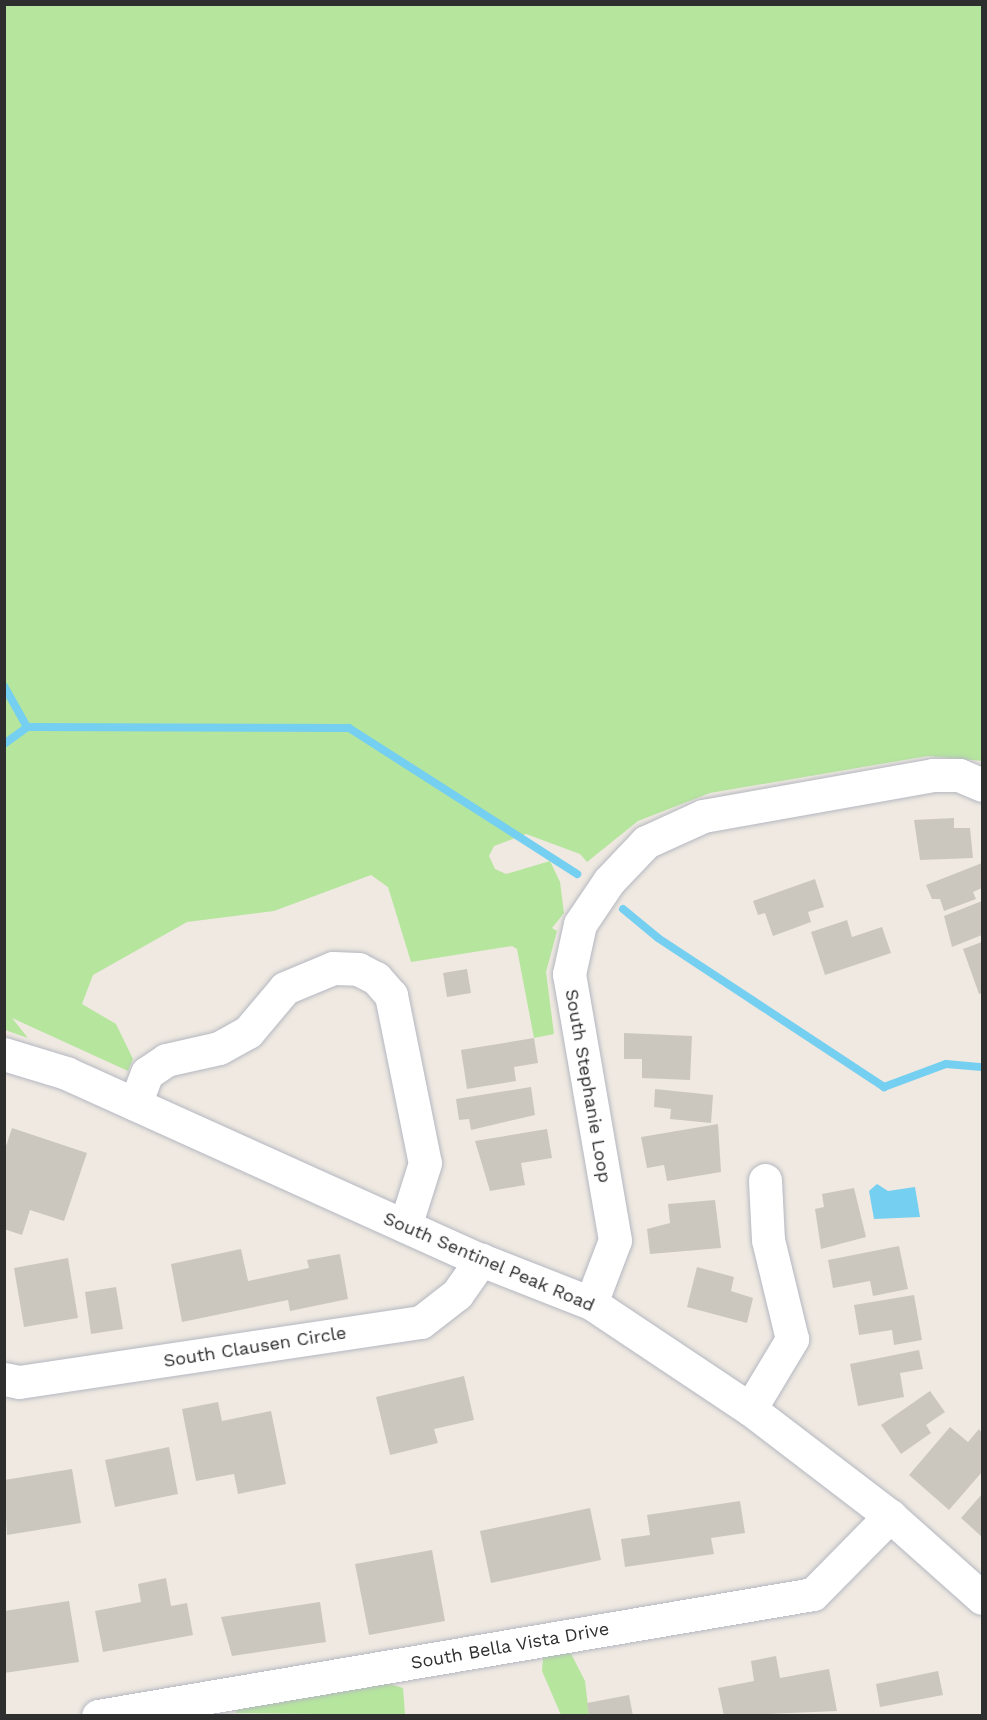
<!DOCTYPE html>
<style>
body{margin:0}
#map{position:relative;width:987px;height:1720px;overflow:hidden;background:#efe9e1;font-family:"Work Sans",sans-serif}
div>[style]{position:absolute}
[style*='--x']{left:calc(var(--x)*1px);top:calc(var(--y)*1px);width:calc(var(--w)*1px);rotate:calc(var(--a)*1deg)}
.green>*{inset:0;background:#b6e59e}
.water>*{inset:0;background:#75cff0}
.stream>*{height:8px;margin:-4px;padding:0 4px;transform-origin:4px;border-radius:4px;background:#75cff0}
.building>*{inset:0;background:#cbc7bf}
.roads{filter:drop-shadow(0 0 2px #b4b7c1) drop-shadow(0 0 2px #b4b7c1)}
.minor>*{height:33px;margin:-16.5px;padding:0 16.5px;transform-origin:16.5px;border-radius:16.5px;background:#fff}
span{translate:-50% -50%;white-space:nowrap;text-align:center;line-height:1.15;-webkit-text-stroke:4.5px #fff;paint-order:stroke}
.street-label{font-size:18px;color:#2e2e2e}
.frame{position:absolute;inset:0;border:6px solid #2e2e2e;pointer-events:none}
</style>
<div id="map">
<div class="green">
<i style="clip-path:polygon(5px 5px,982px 5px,982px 761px,928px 756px,710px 793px,638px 821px,587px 862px,580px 854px,526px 834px,494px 846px,489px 856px,495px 869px,506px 874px,550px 861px,560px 882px,564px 913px,552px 928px,557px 931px,546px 972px,554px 1034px,534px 1038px,517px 949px,512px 946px,411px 962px,388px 887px,371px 875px,274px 911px,187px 922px,93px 975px,82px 1004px,116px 1024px,133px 1059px,128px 1071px,12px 1018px,28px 1038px,5px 1030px)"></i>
<i style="clip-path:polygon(552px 1649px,569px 1650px,585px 1681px,589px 1715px,561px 1715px,542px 1671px,543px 1658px)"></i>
<i style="clip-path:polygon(383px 1682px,403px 1688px,405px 1715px,235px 1713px,238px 1707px)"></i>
</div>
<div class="water">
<i style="clip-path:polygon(877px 1184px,888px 1191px,915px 1187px,920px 1217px,874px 1219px,869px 1191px)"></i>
</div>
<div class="stream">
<i style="--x:4;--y:686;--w:47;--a:60.7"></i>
<i style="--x:4;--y:744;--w:29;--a:-36"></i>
<i style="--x:27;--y:727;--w:322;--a:0.2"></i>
<i style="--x:349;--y:728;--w:271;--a:32.6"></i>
<i style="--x:623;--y:909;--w:45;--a:39.6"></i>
<i style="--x:658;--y:938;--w:271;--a:33.4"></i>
<i style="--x:884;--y:1087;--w:66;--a:-20.4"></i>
<i style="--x:946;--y:1064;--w:36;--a:5"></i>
</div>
<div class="building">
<i style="clip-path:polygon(954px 818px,954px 828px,970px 828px,973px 858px,920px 860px,914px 820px)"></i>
<i style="clip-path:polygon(982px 863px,982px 888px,973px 892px,976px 899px,944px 911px,940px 899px,932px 899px,926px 885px)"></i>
<i style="clip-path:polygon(815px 879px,824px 907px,808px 912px,811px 922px,773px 936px,765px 913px,758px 915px,753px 901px)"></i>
<i style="clip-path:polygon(982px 901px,982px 935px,952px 947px,944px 916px)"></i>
<i style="clip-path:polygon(847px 920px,852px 937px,882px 927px,891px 953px,825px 975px,811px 932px)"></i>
<i style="clip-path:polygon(982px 942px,982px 993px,979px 994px,963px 949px)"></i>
<i style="clip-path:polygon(467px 969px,471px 993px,447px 997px,443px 973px)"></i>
<i style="clip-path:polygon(624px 1033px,692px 1036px,690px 1080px,642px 1078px,642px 1059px,624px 1059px)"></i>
<i style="clip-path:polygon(534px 1038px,538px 1063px,514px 1067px,516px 1081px,467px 1089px,461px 1050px)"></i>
<i style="clip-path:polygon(531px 1087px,535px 1115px,471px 1130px,469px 1119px,459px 1120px,456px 1099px)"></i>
<i style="clip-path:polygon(655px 1089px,713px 1095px,711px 1123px,670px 1119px,671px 1109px,654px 1107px)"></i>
<i style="clip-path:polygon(718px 1124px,721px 1172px,667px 1181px,664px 1165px,647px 1168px,641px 1137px)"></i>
<i style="clip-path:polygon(12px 1128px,87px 1153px,64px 1221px,30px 1210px,22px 1235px,4px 1229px,4px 1152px)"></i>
<i style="clip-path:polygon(547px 1129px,552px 1158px,521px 1163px,525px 1185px,490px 1191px,475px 1141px)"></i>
<i style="clip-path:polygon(854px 1188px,866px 1237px,821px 1249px,815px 1209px,824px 1207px,822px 1194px)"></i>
<i style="clip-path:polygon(715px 1200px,721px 1248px,650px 1254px,647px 1229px,670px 1223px,668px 1204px)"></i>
<i style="clip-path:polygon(899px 1246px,908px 1289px,873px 1296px,870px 1281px,833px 1288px,828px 1260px)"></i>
<i style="clip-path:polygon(241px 1249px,248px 1281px,309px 1268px,307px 1260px,340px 1254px,348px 1299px,290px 1311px,288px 1300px,182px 1322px,171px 1264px)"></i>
<i style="clip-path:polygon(68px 1258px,78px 1318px,24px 1327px,14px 1268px)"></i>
<i style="clip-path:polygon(697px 1267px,734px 1277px,731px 1291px,753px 1298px,747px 1323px,687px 1307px)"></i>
<i style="clip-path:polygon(116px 1287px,123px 1329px,91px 1334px,85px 1292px)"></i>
<i style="clip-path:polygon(914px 1295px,922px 1340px,894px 1345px,892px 1330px,859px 1335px,854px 1305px)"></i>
<i style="clip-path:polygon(919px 1350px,923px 1369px,900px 1373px,904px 1397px,858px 1406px,850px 1364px)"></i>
<i style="clip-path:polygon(464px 1376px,474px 1420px,434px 1429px,438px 1443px,390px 1455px,376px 1397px)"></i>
<i style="clip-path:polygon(930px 1391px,945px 1412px,926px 1425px,931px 1433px,901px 1454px,881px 1425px)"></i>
<i style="clip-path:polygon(218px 1402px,222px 1421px,271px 1411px,286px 1484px,238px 1494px,234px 1474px,196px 1481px,182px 1409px)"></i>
<i style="clip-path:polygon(950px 1427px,968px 1442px,979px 1429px,982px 1433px,982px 1472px,949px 1510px,909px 1475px)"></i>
<i style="clip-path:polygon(169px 1447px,178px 1494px,115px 1507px,105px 1460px)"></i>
<i style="clip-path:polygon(72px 1469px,81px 1523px,7px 1535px,4px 1480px)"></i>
<i style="clip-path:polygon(982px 1494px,982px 1537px,961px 1518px)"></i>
<i style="clip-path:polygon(740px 1501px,745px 1533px,711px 1538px,714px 1554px,625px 1567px,621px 1539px,650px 1535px,647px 1515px)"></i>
<i style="clip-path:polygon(590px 1508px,601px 1560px,491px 1583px,480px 1531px)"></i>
<i style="clip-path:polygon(432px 1550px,445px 1621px,369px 1635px,355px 1564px)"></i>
<i style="clip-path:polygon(166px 1578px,171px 1606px,187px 1603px,193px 1635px,103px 1652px,95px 1611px,141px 1602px,138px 1584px)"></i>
<i style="clip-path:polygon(69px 1601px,79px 1662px,4px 1673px,4px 1611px)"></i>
<i style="clip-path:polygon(320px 1602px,326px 1642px,232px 1656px,221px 1617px)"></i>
<i style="clip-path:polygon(776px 1656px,780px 1678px,829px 1669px,837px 1711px,724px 1716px,718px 1688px,754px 1681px,751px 1661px)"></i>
<i style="clip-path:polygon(938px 1671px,943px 1695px,880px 1707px,876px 1684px)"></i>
<i style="clip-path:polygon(629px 1695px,633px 1716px,589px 1716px,587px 1703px)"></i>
</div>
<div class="roads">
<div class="minor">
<i style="--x:4;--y:1054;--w:65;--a:17"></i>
<i style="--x:66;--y:1073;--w:455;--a:24.3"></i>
<i style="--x:481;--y:1260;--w:118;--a:21.4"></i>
<i style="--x:591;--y:1303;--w:191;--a:33.7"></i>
<i style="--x:750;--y:1409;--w:176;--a:37.4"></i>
<i style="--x:890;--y:1516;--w:123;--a:41.7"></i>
<i style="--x:135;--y:1104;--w:33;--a:-69"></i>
<i style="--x:147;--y:1073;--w:23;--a:-34"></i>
<i style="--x:166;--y:1060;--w:54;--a:-12.8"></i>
<i style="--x:219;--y:1048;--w:33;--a:-29"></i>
<i style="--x:248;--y:1032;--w:57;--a:-49.9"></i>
<i style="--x:285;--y:988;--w:52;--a:-22.6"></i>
<i style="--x:333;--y:968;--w:25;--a:2"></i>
<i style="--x:358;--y:969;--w:20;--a:27"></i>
<i style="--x:376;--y:978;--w:23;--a:49"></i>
<i style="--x:391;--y:995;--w:171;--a:78.6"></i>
<i style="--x:425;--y:1163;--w:66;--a:107.6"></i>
<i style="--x:591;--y:1303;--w:67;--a:-69.1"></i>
<i style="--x:615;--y:1240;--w:270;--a:-99.8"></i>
<i style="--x:569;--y:974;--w:51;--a:-77.6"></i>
<i style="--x:580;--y:924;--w:52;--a:-56"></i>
<i style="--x:609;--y:881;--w:54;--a:-46.5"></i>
<i style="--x:646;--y:842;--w:63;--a:-24.5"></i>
<i style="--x:703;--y:816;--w:234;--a:-10.1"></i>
<i style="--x:933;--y:775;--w:26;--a:0"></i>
<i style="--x:959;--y:775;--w:25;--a:23"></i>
<i style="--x:4;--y:1379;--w:15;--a:11"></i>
<i style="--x:19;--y:1382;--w:406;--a:-8.5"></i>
<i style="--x:421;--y:1322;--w:46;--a:-37.9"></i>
<i style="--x:457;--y:1294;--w:42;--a:-54.8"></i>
<i style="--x:750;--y:1409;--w:82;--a:-59"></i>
<i style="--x:792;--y:1339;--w:102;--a:-103.6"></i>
<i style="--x:768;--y:1240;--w:60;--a:-92.9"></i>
<i style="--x:98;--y:1716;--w:725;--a:-9.68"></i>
<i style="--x:813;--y:1594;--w:110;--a:-45.4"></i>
</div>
</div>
<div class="street-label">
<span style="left:588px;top:1086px;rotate:80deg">South Stephanie Loop</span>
<span style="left:489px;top:1262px;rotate:23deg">South Sentinel Peak Road</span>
<span style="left:255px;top:1347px;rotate:-9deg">South Clausen Circle</span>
<span style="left:510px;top:1646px;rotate:-10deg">South Bella Vista Drive</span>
</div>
<div class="frame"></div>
</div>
